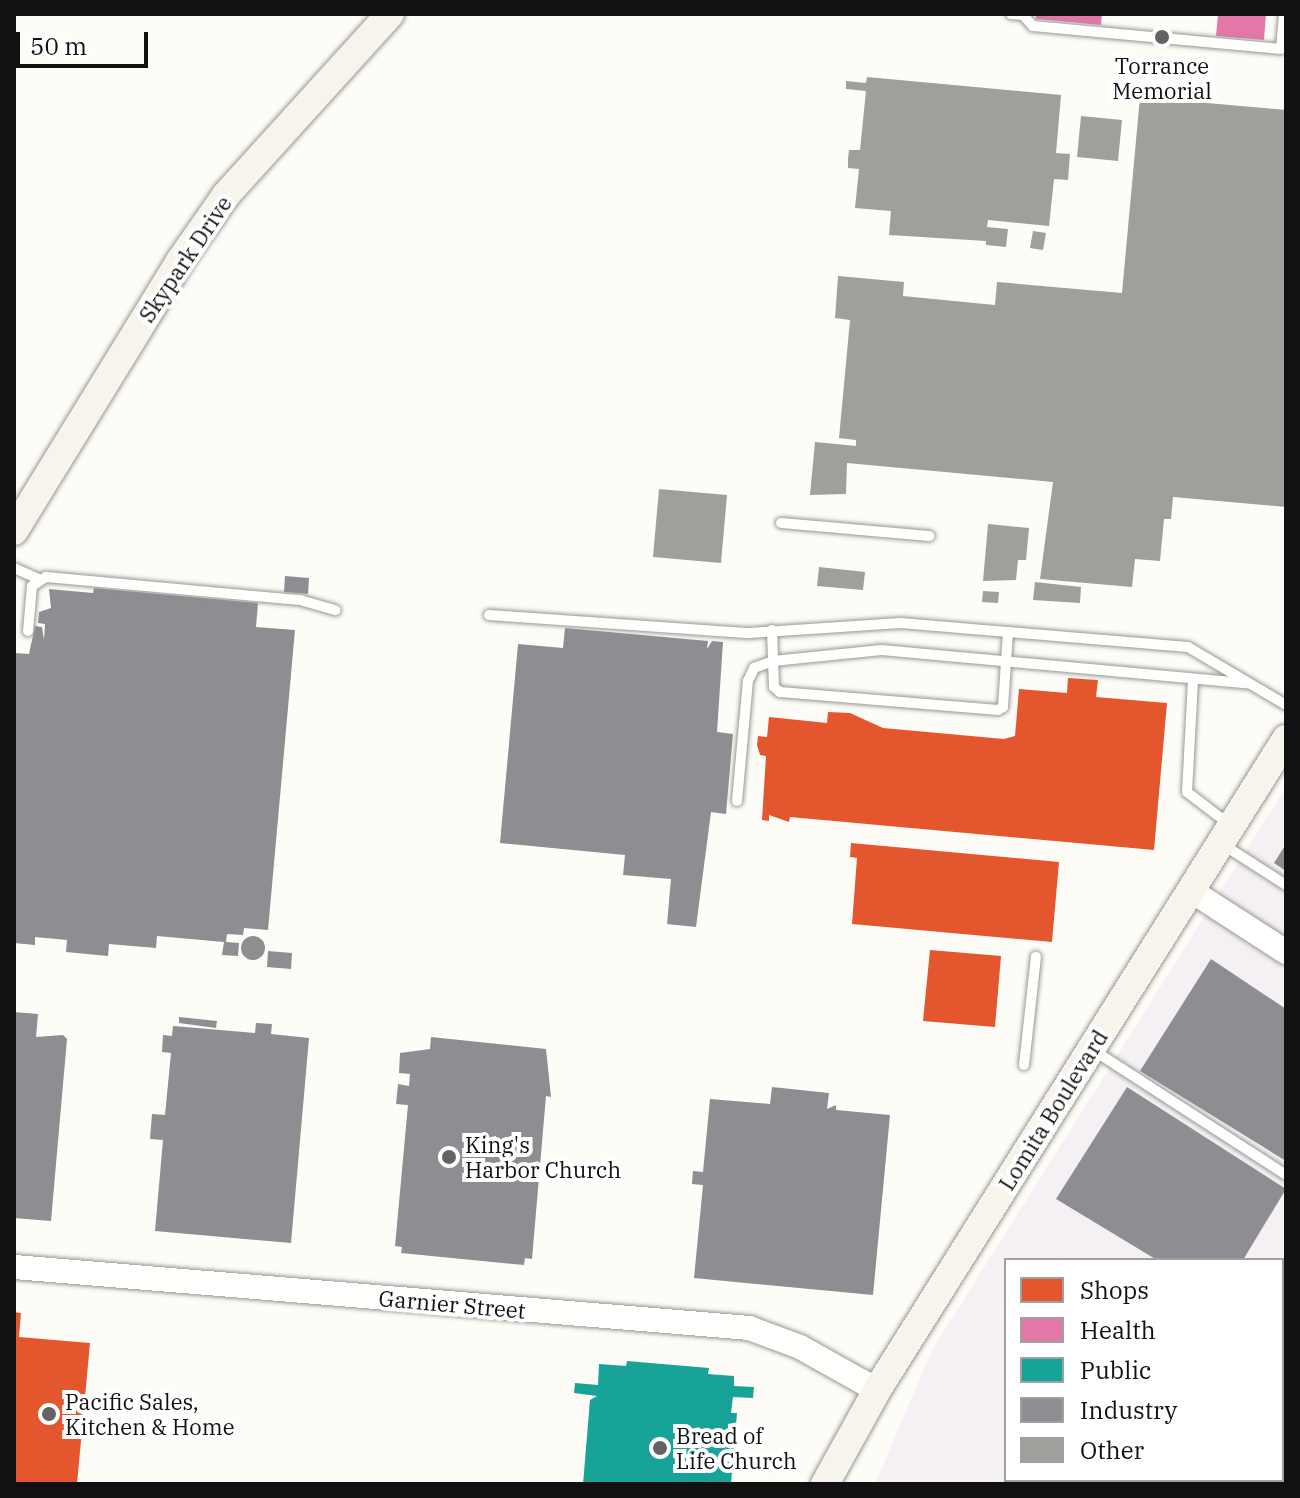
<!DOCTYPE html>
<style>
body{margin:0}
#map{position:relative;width:1300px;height:1498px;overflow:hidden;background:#fdfcf7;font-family:"IBM Plex Serif",serif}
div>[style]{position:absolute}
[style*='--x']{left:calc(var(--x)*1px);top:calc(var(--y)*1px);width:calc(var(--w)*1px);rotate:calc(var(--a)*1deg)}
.industrial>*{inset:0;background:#f5f0f3}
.shops>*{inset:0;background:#e4572e}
.health>*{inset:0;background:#e377a8}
.public>*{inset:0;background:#17a398}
.industry>*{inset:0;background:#8d8d92}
.round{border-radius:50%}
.building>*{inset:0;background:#a19f9c}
.roads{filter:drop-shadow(0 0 2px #979795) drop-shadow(0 0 2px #979795)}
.service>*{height:10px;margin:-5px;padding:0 5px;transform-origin:5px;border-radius:5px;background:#fffffe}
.tertiary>*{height:24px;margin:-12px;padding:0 12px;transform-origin:12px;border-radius:12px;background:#fffffe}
.secondary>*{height:28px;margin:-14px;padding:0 14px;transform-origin:14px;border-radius:14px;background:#f6f4eb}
.dots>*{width:22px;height:22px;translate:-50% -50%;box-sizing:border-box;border:4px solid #fff;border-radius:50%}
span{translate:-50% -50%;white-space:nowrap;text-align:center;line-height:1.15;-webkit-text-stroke:8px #fff;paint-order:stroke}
.poi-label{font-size:22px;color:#111}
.left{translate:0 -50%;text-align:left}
.street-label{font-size:22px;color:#111}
.frame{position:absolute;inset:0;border:16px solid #111;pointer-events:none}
.legend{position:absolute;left:1004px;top:1258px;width:280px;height:224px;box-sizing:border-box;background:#fff;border:2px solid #a0a0a0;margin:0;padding:10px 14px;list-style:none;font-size:24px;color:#111}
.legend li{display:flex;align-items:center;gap:16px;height:40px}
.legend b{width:40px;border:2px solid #a0a0a0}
.scale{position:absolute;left:16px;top:32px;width:132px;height:36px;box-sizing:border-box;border:4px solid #111;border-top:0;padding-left:10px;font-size:24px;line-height:28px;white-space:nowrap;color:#111;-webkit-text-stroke:6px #fff;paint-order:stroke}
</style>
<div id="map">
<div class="industrial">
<i style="clip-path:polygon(evenodd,1286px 787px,1286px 1484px,875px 1484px,932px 1350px,1286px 787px,1006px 1260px,1282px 1260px,1282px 1480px,1006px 1480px,1006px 1260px)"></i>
</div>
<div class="shops">
<i style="clip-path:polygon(1068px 678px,1098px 680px,1096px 697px,1167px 703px,1154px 850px,790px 817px,789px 822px,769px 815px,769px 821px,762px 820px,766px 756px,760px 755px,757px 745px,758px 736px,767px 737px,769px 717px,827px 723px,828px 712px,850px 713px,883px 728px,1004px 739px,1015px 736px,1019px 689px,1067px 693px)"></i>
<i style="clip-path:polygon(851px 843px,1059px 862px,1052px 942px,852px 924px,857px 858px,850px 857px)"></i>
<i style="clip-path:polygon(930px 950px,1001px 956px,995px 1027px,923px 1021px)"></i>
<i style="clip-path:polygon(14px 1312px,21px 1313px,19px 1337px,90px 1343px,77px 1484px,14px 1484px)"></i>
</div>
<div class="health">
<i style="clip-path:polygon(1036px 14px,1102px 14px,1101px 25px,1036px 19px)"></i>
<i style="clip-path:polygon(1218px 14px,1266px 14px,1264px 40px,1216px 36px)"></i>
</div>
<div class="public">
<i style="clip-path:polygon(627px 1361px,709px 1368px,708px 1374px,734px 1376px,734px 1386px,754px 1387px,753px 1398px,733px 1397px,731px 1413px,737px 1413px,731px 1484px,583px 1484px,590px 1400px,597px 1396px,574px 1393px,575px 1383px,598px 1385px,599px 1364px,626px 1366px)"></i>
</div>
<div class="industry">
<i style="clip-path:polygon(285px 576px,309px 578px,308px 594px,284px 592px)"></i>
<i style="clip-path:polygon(94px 588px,258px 603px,256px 627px,295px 630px,268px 930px,244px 928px,243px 935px,227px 934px,226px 942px,239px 943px,238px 956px,222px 955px,224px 942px,157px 936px,156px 948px,109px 944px,108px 956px,66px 952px,67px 940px,35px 937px,35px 945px,14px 943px,14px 653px,29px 654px,35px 626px,42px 627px,44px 640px,45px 624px,38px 623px,39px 612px,51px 608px,49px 589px,93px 593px)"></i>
<i style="clip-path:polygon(565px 628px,708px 641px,707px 649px,712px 641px,723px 642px,717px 732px,733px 734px,726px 814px,711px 812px,696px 927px,667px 924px,671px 879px,623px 875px,625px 855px,500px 843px,518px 644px,563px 648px)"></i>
<i style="clip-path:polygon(1286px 844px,1286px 871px,1274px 863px)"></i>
<i class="round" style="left:241px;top:936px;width:24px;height:24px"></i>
<i style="clip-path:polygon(268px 951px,292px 953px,291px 969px,267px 967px)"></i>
<i style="clip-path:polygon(1211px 959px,1286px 1009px,1286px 1161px,1140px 1071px)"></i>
<i style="clip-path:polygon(14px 1012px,38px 1014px,36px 1037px,63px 1035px,67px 1039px,51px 1221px,14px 1218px)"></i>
<i style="clip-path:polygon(179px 1017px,217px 1021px,216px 1028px,179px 1023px)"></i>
<i style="clip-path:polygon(256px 1023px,272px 1024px,271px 1034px,309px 1038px,291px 1243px,155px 1231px,163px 1140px,150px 1139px,152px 1114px,165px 1115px,171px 1053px,162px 1052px,163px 1035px,172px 1036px,173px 1026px,255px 1033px)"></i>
<i style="clip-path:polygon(431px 1037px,546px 1049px,551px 1097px,546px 1096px,532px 1259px,525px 1258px,524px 1265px,401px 1253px,402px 1247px,395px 1246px,408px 1105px,396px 1104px,398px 1084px,409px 1086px,410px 1074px,399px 1073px,400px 1053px,430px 1049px)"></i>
<i style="clip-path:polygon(772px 1087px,829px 1093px,827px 1109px,836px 1105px,836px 1110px,890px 1115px,873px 1295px,694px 1278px,703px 1185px,692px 1184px,693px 1171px,703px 1172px,710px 1099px,770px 1104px)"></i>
<i style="clip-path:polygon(1127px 1087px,1286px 1189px,1243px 1260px,1157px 1260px,1056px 1199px)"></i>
</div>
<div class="building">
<i style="clip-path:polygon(867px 77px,1061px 95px,1056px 153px,1070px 154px,1068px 180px,1054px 179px,1049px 226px,988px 220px,987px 227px,1008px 229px,1006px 247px,986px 245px,986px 241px,889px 235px,891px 211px,855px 208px,859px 169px,848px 168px,848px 159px,849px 150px,860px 150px,866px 91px,846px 89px,846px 81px,866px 83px)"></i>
<i style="clip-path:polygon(1140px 97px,1286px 110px,1286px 507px,1173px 497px,1171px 519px,1164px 519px,1160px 561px,1135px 559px,1132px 587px,1040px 579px,1053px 482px,847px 463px,846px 494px,810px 495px,815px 442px,856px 446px,856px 440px,839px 438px,850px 320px,835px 318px,838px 276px,904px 282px,903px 296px,995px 305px,997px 282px,1122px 293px)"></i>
<i style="clip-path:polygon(1081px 116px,1122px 120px,1118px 161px,1077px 157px)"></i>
<i style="clip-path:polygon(1033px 231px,1046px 233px,1043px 250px,1030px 248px)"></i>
<i style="clip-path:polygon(659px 489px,727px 495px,721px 563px,653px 557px)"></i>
<i style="clip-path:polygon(988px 524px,1029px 528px,1026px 560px,1018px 560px,1016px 580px,983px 581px)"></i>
<i style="clip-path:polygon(819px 567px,865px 572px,863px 590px,817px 586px)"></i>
<i style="clip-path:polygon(1035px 582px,1081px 587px,1080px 603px,1033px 600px)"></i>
<i style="clip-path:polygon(983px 591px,999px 592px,998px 603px,982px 602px)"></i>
</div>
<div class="roads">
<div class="service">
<i style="--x:1011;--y:14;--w:12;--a:5"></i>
<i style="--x:1023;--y:15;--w:15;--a:48"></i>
<i style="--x:1033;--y:26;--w:249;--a:5.3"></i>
<i style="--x:1281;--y:49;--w:35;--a:-85"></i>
<i style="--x:781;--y:523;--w:149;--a:5"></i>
<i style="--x:14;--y:568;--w:27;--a:24"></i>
<i style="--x:489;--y:615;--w:261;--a:4"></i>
<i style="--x:749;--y:633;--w:152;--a:-3.8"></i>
<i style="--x:901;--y:623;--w:288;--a:4.8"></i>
<i style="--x:1188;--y:647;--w:114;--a:30.6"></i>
<i style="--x:772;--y:630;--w:57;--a:88"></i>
<i style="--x:774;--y:687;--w:8;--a:40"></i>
<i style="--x:780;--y:692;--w:219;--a:4.7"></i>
<i style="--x:998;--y:710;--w:6;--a:-31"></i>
<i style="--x:1003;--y:707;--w:75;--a:-86.2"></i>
<i style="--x:28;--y:631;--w:45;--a:-84.9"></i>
<i style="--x:32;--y:586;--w:17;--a:-33"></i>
<i style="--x:46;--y:577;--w:255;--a:5.2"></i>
<i style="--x:300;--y:600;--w:37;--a:16"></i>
<i style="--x:1193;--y:681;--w:111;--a:93.1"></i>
<i style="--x:1187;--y:792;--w:54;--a:37.5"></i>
<i style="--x:737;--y:801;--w:121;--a:-84.8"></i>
<i style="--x:748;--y:681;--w:14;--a:-65"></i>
<i style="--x:754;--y:668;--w:20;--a:-20"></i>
<i style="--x:773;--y:661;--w:109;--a:-5.8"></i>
<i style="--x:881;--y:650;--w:367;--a:5.2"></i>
<i style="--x:1222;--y:844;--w:76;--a:32.6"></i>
<i style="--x:1093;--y:1050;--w:230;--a:32.9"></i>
<i style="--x:1024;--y:1065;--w:109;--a:-83.7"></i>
</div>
<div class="tertiary">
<i style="--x:1190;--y:890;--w:114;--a:32.9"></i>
<i style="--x:14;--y:1267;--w:738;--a:4.74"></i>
<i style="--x:749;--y:1328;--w:54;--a:20.4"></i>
<i style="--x:800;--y:1347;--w:88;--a:29.2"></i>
</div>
<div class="secondary">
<i style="--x:14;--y:531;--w:317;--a:-58.4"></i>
<i style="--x:180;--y:261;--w:80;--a:-55.1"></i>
<i style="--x:226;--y:195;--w:244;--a:-47.8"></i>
<i style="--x:825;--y:1484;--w:107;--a:-61"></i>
<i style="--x:877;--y:1390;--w:769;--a:-57.86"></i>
</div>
</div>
<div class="dots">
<i style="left:1162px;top:37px;background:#646362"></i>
<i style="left:449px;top:1157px;background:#646362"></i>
<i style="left:49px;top:1414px;background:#646362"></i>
<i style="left:660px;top:1448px;background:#646362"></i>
</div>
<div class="poi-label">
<span style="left:1162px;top:78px">Torrance<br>Memorial</span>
<span class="left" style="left:465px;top:1157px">King's<br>Harbor Church</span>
<span class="left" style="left:65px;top:1414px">Pacific Sales,<br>Kitchen &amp; Home</span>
<span class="left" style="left:676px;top:1448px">Bread of<br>Life Church</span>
</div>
<div class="street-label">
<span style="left:185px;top:259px;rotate:-56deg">Skypark Drive</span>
<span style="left:1053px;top:1110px;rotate:-58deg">Lomita Boulevard</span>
<span style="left:452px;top:1304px;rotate:5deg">Garnier Street</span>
</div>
<div class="frame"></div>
<ul class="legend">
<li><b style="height:22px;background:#e4572e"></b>Shops</li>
<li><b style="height:22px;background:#e377a8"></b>Health</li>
<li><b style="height:22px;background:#17a398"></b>Public</li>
<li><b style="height:22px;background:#8d8d92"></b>Industry</li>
<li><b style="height:22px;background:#a19f9c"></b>Other</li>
</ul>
<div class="scale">50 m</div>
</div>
